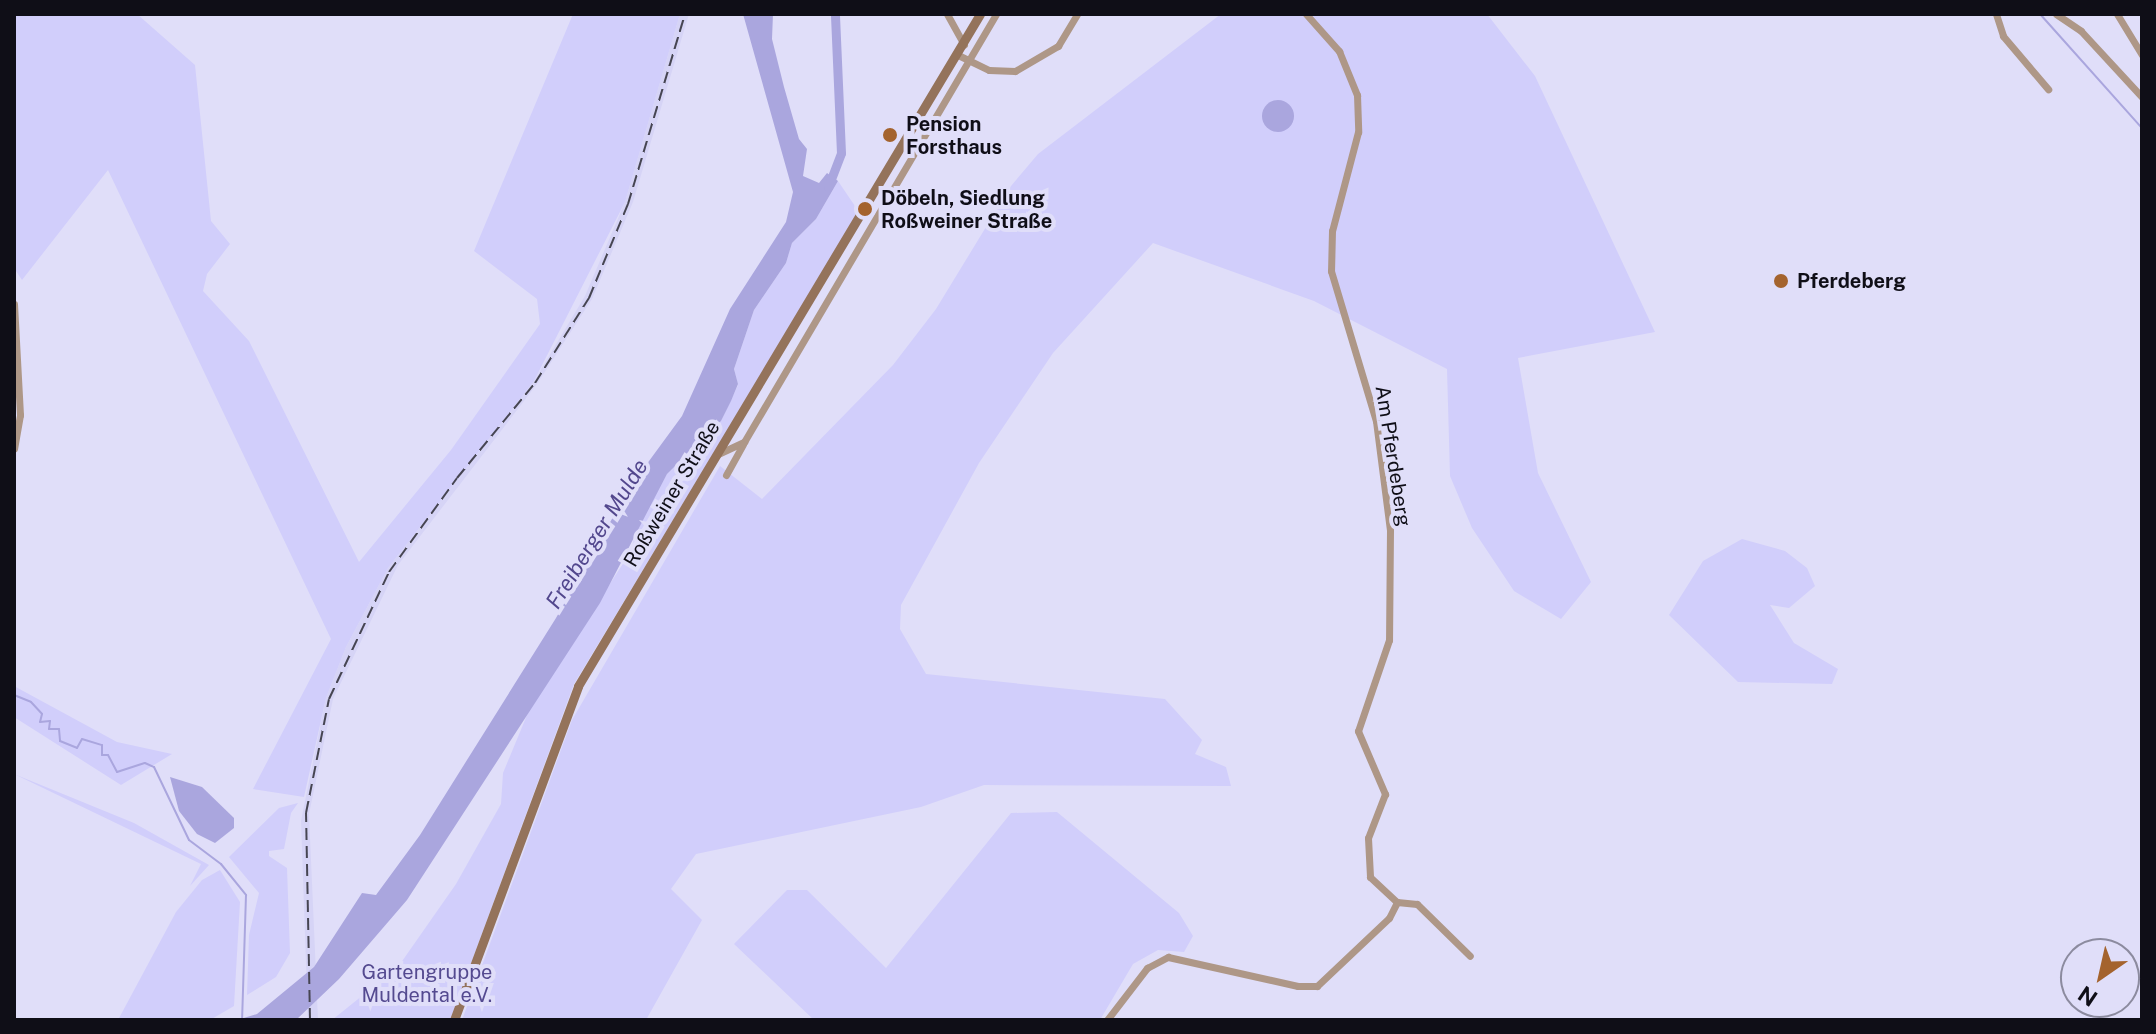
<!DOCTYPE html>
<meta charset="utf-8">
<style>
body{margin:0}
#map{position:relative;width:2156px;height:1034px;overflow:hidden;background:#e0def9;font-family:"Public Sans",sans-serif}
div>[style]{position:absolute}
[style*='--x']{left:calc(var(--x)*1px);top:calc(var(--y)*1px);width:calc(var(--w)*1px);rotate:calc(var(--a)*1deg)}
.built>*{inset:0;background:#d6d4f6}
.green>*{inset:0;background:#d1cefb}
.water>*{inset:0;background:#aaa6de}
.round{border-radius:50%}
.stream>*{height:2px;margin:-1px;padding:0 1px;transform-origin:1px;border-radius:1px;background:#aaa6de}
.canal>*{height:9px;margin:-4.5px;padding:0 4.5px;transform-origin:4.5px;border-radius:4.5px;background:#aaa6de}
.street>*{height:7px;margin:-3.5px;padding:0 3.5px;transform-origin:3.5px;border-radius:3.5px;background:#ae9787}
.secondary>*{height:9px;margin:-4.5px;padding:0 4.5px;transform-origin:4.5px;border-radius:4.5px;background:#94735b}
.rail>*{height:2px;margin-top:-1px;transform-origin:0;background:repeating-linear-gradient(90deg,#464552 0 12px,transparent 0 18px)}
.dots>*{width:22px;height:22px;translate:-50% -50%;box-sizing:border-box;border:4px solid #e0def9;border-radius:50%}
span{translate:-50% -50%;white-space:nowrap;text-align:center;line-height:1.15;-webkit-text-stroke:8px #e0def9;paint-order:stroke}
.poi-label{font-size:20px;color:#0f0e17;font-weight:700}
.left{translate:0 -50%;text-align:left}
.street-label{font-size:20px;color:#0f0e17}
.park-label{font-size:20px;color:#544a90}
.water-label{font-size:22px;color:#52478d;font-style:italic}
.frame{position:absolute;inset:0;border:16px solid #0f0e17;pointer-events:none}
.north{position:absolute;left:2060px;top:938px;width:80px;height:80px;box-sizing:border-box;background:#e0def9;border:2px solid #8c8b9f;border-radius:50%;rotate:214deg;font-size:22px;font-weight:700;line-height:32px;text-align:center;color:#0f0e17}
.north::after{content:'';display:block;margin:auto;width:28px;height:36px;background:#a4632e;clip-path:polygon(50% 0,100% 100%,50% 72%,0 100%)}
</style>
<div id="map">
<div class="built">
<i style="clip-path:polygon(680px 14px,689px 14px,633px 202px,592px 299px,537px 384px,398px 565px,333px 699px,309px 814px,318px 1020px,308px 1020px,301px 821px,326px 698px,346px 647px,388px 568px,534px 381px,585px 296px,625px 202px)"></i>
</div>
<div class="green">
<i style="clip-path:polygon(14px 14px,137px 14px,195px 65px,211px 221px,230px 244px,207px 274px,203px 291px,249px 341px,359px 562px,451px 450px,540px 324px,537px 299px,474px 251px,573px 14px,680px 14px,625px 202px,534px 381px,388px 568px,346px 647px,326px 698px,304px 797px,253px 789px,331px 639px,108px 170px,22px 280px,14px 268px)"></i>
<i style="clip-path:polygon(1221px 14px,1487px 14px,1535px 76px,1655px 332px,1518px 358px,1538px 473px,1591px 582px,1561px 619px,1514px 591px,1472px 528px,1450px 476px,1447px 369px,1314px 301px,1153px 243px,1053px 353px,979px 463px,901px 605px,900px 629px,926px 674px,1165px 699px,1202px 740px,1195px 754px,1226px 767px,1231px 786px,984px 785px,921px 807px,696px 854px,671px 889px,702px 920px,646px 1020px,462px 1020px,572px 720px,720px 466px,762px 499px,893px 365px,936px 309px,1011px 186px,1038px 154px)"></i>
<i style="clip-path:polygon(838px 181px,859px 212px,574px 684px,450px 1020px,332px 1020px,398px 967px,456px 884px,501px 804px,503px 773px,532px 703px,630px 553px,638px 526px,667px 474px,721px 421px,738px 385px,734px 369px,754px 310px,786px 263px,792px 243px,816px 219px)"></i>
<i style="clip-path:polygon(1742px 539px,1785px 551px,1807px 568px,1815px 586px,1789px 608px,1770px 605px,1794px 643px,1838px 669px,1832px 684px,1738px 682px,1669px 615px,1703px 561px)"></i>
<i style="clip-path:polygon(14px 686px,117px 742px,172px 754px,121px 785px,14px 717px)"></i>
<i style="clip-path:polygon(14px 774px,134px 823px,209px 865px,190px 886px,201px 864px)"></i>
<i style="clip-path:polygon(298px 803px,291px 813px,284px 849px,269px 851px,269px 856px,287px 868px,290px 953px,276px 977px,247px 995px,249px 935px,259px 893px,229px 857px,279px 808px)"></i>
<i style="clip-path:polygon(1057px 812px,1179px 913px,1193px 936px,1184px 952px,1158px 950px,1133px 964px,1100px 1020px,814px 1020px,734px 944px,787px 890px,807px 890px,886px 968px,1011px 813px)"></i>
<i style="clip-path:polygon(220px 870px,240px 902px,234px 1006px,210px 1020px,118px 1020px,176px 912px,202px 880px)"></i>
</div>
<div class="water">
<i style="clip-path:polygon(743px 14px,773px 14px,772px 39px,784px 87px,799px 139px,807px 149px,803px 176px,819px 183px,827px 173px,838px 181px,816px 219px,792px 243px,786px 263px,754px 310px,734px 369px,738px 384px,731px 401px,721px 421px,667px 474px,600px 603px,407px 900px,339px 979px,296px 1020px,237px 1020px,257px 1014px,314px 967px,362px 893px,376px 895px,420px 835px,556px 618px,630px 487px,682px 416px,730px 309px,786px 222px,793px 192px)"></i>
<i class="round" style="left:1262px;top:100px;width:32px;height:32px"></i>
<i style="clip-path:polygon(170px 777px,202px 787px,234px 818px,234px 828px,215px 843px,197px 834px,179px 811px)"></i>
</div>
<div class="stream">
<i style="--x:2040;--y:14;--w:153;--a:48.2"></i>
<i style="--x:14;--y:695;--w:18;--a:22"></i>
<i style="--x:31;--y:702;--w:16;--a:47"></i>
<i style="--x:42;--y:714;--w:8;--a:104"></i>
<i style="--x:40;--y:722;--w:10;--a:-6"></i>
<i style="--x:50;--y:721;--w:8;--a:97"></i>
<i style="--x:49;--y:729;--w:10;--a:0"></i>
<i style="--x:59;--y:729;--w:12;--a:85"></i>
<i style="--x:60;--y:741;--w:18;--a:22"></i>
<i style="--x:77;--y:748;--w:10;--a:-61"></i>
<i style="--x:82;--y:739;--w:21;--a:17"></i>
<i style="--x:102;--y:745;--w:10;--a:90"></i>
<i style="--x:102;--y:755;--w:6;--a:0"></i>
<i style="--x:108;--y:755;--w:19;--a:62"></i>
<i style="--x:117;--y:772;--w:29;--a:-18"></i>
<i style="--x:145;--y:763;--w:10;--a:24"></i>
<i style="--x:154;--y:767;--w:81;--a:64.4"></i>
<i style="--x:189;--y:840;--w:40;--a:37"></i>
<i style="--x:221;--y:864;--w:40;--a:51"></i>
<i style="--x:246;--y:895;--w:125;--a:91.8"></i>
</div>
<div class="canal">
<i style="--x:828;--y:187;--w:36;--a:-69"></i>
<i style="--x:841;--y:153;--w:139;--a:-92.5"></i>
</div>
<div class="street">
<i style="--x:947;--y:14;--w:35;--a:61"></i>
<i style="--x:1306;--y:14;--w:50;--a:48.3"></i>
<i style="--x:1339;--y:51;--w:48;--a:67.8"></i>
<i style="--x:1357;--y:95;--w:37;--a:88"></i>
<i style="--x:1358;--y:132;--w:102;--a:104.7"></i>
<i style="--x:1332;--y:231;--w:40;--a:91.4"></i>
<i style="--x:1331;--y:271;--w:157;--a:73.3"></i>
<i style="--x:1376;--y:421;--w:110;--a:82.7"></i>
<i style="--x:1390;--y:530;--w:110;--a:90.5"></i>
<i style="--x:1389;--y:640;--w:96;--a:108.8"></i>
<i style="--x:1358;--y:731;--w:69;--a:66.8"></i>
<i style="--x:1385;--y:794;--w:47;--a:111.1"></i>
<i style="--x:1368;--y:838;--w:39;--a:87"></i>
<i style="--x:1370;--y:877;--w:37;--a:43"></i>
<i style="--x:1397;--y:902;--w:20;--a:6"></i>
<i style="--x:1417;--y:904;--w:74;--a:44.5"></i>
<i style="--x:1996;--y:14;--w:23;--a:72"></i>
<i style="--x:2003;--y:36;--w:70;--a:49.7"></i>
<i style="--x:2056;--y:14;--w:30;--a:34"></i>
<i style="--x:2081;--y:31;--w:90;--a:47.3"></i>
<i style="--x:2117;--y:14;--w:48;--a:58.6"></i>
<i style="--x:958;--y:55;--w:34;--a:26"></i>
<i style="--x:989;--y:70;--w:26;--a:2"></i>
<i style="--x:1015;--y:71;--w:50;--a:-30.2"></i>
<i style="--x:1058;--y:46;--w:37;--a:-59"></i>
<i style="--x:14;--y:304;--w:111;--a:86.9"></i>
<i style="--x:20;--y:415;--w:34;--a:100"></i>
<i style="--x:718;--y:454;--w:29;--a:-25"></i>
<i style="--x:744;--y:442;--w:497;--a:-59.5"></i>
<i style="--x:726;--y:475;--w:35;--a:-61"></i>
<i style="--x:1107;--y:1020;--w:66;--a:-52.4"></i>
<i style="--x:1147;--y:968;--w:24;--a:-28"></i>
<i style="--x:1168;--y:957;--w:133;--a:12.6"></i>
<i style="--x:1298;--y:986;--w:19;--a:0"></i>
<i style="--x:1317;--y:986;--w:99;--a:-43.4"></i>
<i style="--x:1389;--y:918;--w:18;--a:-63"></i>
</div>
<div class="secondary">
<i style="--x:454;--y:1020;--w:356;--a:-69.6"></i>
<i style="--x:578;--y:686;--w:783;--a:-59.11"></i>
</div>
<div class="rail">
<i style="--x:310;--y:1020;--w:207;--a:-91.1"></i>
<i style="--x:306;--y:813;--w:116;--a:-78.6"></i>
<i style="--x:329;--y:699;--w:140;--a:-64.7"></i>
<i style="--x:389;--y:572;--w:116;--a:-54.1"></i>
<i style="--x:457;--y:478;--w:123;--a:-50.6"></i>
<i style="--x:535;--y:383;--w:101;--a:-57.6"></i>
<i style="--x:589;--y:298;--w:102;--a:-67.5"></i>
<i style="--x:628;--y:204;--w:198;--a:-73.3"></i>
</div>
<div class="dots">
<i style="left:890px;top:135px;background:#a4632e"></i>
<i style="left:865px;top:209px;background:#a4632e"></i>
<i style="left:1781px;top:281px;background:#a4632e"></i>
</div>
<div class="poi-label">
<span class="left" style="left:906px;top:136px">Pension<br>Forsthaus</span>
<span class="left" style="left:881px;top:210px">Döbeln, Siedlung<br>Roßweiner Straße</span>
<span class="left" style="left:1797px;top:281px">Pferdeberg</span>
</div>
<div class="street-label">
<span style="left:1393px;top:456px;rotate:81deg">Am Pferdeberg</span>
<span style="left:672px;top:494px;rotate:-59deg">Roßweiner Straße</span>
</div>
<div class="park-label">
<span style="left:427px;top:984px">Gartengruppe<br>Muldental e.V.</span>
</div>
<div class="water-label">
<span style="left:597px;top:534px;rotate:-58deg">Freiberger Mulde</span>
</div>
<div class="frame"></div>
<div class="north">N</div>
</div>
